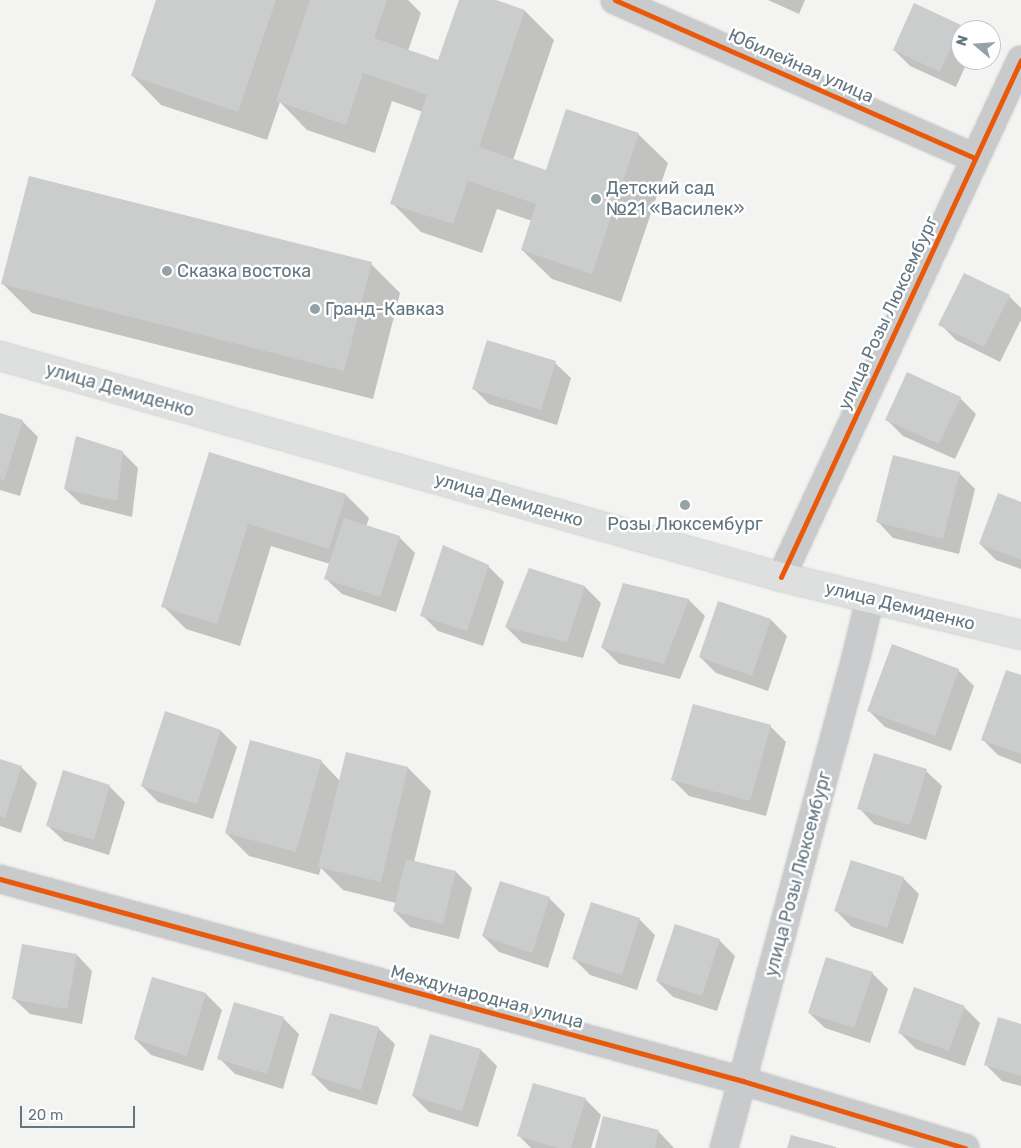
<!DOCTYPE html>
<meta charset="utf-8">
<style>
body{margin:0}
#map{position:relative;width:1021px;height:1148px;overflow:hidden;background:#f3f3f1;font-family:Rubik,sans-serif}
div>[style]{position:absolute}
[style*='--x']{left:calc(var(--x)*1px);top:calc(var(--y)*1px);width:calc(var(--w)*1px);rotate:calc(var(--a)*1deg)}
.shadow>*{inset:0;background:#0003}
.building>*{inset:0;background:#cbcccc}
.roads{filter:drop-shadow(0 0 1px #cfcfcf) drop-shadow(0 0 1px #cfcfcf)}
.minor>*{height:28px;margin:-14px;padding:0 14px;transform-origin:14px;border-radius:14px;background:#c8cacb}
.major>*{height:28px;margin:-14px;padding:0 14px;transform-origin:14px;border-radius:14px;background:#dedfdf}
.cycleway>*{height:5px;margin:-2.5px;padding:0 2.5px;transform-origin:2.5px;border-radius:2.5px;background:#e8590c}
.dots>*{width:14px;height:14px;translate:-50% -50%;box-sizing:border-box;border:2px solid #fff;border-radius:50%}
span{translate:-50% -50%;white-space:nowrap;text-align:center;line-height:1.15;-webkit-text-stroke:5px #fff;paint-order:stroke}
.street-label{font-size:18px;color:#637681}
.poi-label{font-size:18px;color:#637681}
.left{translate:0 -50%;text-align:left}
.north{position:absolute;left:951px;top:20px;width:50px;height:50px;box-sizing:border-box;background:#fff;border:1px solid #c1c8cd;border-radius:50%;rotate:288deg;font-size:14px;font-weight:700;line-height:20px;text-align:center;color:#637681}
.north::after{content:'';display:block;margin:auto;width:18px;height:22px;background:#95a2a8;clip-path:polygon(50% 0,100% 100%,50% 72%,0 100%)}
.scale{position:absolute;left:20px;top:1106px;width:115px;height:22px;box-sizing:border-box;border:2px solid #637681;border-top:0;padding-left:6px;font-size:15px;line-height:18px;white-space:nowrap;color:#637681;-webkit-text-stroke:4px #fff;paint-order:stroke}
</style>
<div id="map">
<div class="shadow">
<i style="clip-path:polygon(158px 0,408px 0,421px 13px,408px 51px,439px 62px,460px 0,492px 0,525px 11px,554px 40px,513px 160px,547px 171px,638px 134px,668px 163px,621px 302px,552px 279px,522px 250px,532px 221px,497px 209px,482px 253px,421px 232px,392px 203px,423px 112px,392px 101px,375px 153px,307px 130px,280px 102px,267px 140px,161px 105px,132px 75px)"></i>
<i style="clip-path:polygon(768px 0,805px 0,799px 14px)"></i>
<i style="clip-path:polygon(961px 26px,965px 30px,961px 30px,961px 60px,968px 60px,956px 87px,910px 66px,894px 50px)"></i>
<i style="clip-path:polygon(371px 264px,400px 293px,373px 399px,32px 313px,3px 284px)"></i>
<i style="clip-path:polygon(1009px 296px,1021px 308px,1021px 320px,1000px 362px,956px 340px,940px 324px)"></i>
<i style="clip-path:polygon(555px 363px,571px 378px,557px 425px,489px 404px,473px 388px)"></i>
<i style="clip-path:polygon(960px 398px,976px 414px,955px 459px,903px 436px,887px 420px)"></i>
<i style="clip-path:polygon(0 414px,22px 421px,38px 437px,20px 496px,0 490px)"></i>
<i style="clip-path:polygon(122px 452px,138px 468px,132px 517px,81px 504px,65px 489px)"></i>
<i style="clip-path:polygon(210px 454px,346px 495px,369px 518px,366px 527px,399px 537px,415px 553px,396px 612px,342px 594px,326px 579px,330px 564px,271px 546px,240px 646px,186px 629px,163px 606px)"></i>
<i style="clip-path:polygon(959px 473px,975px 489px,959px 554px,893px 538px,878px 522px)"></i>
<i style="clip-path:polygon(1021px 503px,1021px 569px,996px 560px,980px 544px)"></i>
<i style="clip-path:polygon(488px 566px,504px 582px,483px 646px,438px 631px,422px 615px)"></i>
<i style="clip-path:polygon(530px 569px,585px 587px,601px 603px,583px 658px,522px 643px,506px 627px)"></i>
<i style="clip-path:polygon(624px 584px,689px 600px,705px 616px,680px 679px,619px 664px,603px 648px)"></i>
<i style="clip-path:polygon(719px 603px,771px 620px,787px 636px,768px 691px,716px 673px,700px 657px)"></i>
<i style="clip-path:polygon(958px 670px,974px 686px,951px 751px,885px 727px,869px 711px)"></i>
<i style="clip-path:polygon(1021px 677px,1021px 764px,998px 755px,982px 739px)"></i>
<i style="clip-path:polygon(770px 726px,786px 742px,766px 816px,689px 796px,673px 780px)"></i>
<i style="clip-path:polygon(221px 731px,237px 747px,213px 819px,158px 802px,142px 786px)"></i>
<i style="clip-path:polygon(0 760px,21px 767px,37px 783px,21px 833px,0 826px)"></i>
<i style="clip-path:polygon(321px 761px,340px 781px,408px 768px,431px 791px,414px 862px,456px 872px,472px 888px,459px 939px,410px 927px,394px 911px,396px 903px,343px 890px,321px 868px,319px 875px,249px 856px,226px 833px)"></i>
<i style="clip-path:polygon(926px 771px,942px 786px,926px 840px,874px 824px,859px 808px)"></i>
<i style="clip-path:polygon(109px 786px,125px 802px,109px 855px,64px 841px,48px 826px)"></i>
<i style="clip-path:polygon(903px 878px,919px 894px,903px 944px,852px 927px,836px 911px)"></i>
<i style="clip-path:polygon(549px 898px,565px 914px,548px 968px,499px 952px,483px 936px)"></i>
<i style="clip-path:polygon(639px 919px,655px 935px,637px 990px,590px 975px,574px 959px)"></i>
<i style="clip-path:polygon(719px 940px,735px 956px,717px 1011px,673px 997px,657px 981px)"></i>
<i style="clip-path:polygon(77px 955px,92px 971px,82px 1024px,30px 1014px,14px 999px)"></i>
<i style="clip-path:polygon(872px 973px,888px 989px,870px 1043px,825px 1028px,809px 1013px)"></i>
<i style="clip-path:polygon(153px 978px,206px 994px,222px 1010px,203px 1071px,151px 1055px,135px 1039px)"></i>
<i style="clip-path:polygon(964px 1007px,980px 1023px,965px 1066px,916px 1049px,900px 1033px)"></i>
<i style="clip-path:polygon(331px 1014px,379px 1029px,395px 1044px,377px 1105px,329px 1091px,313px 1075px)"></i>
<i style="clip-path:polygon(283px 1018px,299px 1034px,283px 1089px,235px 1074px,219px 1058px)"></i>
<i style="clip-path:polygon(1021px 1025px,1021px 1086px,1002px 1081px,986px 1065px)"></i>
<i style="clip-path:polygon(481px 1050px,497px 1066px,478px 1127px,429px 1112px,413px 1096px)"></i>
<i style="clip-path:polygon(585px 1099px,601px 1115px,591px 1148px,531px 1148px,519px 1136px)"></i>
<i style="clip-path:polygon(659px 1132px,674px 1148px,596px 1148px)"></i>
</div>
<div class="building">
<i style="clip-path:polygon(156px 0,276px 0,238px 112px,131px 76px)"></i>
<i style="clip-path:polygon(310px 0,387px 0,374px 38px,438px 60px,459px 0,496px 0,525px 10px,479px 147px,546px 170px,566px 109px,639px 133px,592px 274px,521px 250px,536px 204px,468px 181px,453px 224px,390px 204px,427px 95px,363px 73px,346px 125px,276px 101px)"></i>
<i style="clip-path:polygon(914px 3px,961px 25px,940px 72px,893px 50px)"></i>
<i style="clip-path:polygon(29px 176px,372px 262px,344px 371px,1px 284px)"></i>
<i style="clip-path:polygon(964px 273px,1010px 295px,984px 347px,938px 325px)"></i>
<i style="clip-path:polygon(487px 340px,556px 361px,541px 410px,472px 389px)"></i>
<i style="clip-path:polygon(907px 372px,961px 397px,939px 444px,885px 420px)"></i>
<i style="clip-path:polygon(0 413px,23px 420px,4px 481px,0 479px)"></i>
<i style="clip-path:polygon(76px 436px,123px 451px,117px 501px,64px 489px)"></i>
<i style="clip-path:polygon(209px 452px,346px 494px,329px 549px,248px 524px,217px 624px,161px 607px)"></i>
<i style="clip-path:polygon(893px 455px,960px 472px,943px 539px,876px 522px)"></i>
<i style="clip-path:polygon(998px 493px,1021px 502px,1021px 560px,979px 544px)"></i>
<i style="clip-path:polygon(344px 518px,400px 536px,380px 597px,324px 579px)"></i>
<i style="clip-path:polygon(443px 545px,489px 565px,467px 631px,420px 616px)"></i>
<i style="clip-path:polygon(529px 568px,585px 586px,567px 642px,505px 627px)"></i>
<i style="clip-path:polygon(623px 583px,689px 599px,664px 664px,601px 648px)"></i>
<i style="clip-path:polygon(718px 601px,771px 619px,752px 676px,699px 657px)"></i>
<i style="clip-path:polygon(892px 644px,959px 669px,935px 736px,867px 711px)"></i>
<i style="clip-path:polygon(1006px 670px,1021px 675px,1021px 754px,981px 740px)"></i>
<i style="clip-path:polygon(693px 704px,771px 725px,750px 801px,671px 780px)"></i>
<i style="clip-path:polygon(165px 711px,221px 730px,197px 804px,141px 786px)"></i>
<i style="clip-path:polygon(250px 740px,322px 760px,296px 852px,225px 833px)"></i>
<i style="clip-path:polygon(346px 752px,408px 767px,381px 882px,318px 867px)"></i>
<i style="clip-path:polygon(874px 753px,927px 769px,910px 825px,857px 809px)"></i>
<i style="clip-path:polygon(0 759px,22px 766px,5px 818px,0 816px)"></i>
<i style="clip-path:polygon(63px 770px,110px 785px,94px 840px,46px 826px)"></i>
<i style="clip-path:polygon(406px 859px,456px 871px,443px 924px,393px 911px)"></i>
<i style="clip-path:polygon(851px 860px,904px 877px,887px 928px,834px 911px)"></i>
<i style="clip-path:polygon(500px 881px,550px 897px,532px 953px,482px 936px)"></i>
<i style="clip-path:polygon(591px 902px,640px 918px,622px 975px,572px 959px)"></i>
<i style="clip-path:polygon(675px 924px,720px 939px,702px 996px,656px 981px)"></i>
<i style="clip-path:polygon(22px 944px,77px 954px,67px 1009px,12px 999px)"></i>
<i style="clip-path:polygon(826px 957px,873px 972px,854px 1028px,808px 1013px)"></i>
<i style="clip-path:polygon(152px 977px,206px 993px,187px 1056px,134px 1039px)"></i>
<i style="clip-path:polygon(914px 987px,965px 1006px,949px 1051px,898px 1033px)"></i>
<i style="clip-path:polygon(234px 1002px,284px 1017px,267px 1074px,217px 1059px)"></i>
<i style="clip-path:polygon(330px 1013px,379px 1027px,361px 1090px,311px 1075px)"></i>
<i style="clip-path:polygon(998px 1017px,1021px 1024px,1021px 1076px,984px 1065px)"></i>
<i style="clip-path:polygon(430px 1034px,481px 1049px,462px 1111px,412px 1096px)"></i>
<i style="clip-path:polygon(533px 1083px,586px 1098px,571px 1148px,558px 1148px,517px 1136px)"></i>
<i style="clip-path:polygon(603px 1116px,659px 1130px,655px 1148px,595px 1148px)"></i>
<i style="clip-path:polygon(791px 1135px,836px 1147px,836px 1148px,787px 1148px)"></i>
</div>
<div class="roads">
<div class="minor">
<i style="--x:615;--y:0;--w:393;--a:23.7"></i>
<i style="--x:781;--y:577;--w:570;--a:-65.1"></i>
<i style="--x:0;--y:879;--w:770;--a:15.21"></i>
<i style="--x:743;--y:1081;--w:232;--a:16.8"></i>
<i style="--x:724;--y:1148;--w:508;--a:-74.95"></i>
<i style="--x:856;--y:657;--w:60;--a:-76.4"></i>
</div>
<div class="major">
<i style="--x:0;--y:356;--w:812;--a:15.8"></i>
<i style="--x:781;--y:577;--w:247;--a:13.6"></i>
</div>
</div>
<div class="cycleway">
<i style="--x:615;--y:0;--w:393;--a:23.7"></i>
<i style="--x:781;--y:577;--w:570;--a:-65.1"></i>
<i style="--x:0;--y:879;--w:770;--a:15.21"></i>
<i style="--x:743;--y:1081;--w:232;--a:16.8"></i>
</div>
<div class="dots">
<i style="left:596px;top:199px;background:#95a2a8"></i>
<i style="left:167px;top:271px;background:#95a2a8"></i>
<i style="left:315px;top:309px;background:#95a2a8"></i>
<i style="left:685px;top:505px;background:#95a2a8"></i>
</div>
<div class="street-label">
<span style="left:801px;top:66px;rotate:24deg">Юбилейная улица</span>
<span style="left:888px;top:313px;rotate:-65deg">улица Розы Люксембург</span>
<span style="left:120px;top:390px;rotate:16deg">улица Демиденко</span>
<span style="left:509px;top:500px;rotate:16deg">улица Демиденко</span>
<span style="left:900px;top:606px;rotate:14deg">улица Демиденко</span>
<span style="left:798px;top:874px;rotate:-75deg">улица Розы Люксембург</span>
<span style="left:487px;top:997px;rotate:15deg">Международная улица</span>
</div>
<div class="poi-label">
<span class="left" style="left:606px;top:199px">Детский сад<br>№21 «Василек»</span>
<span class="left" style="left:177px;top:271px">Сказка востока</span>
<span class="left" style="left:325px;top:309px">Гранд-Кавказ</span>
<span style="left:685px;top:524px">Розы Люксембург</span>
</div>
<div class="north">N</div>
<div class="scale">20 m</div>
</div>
